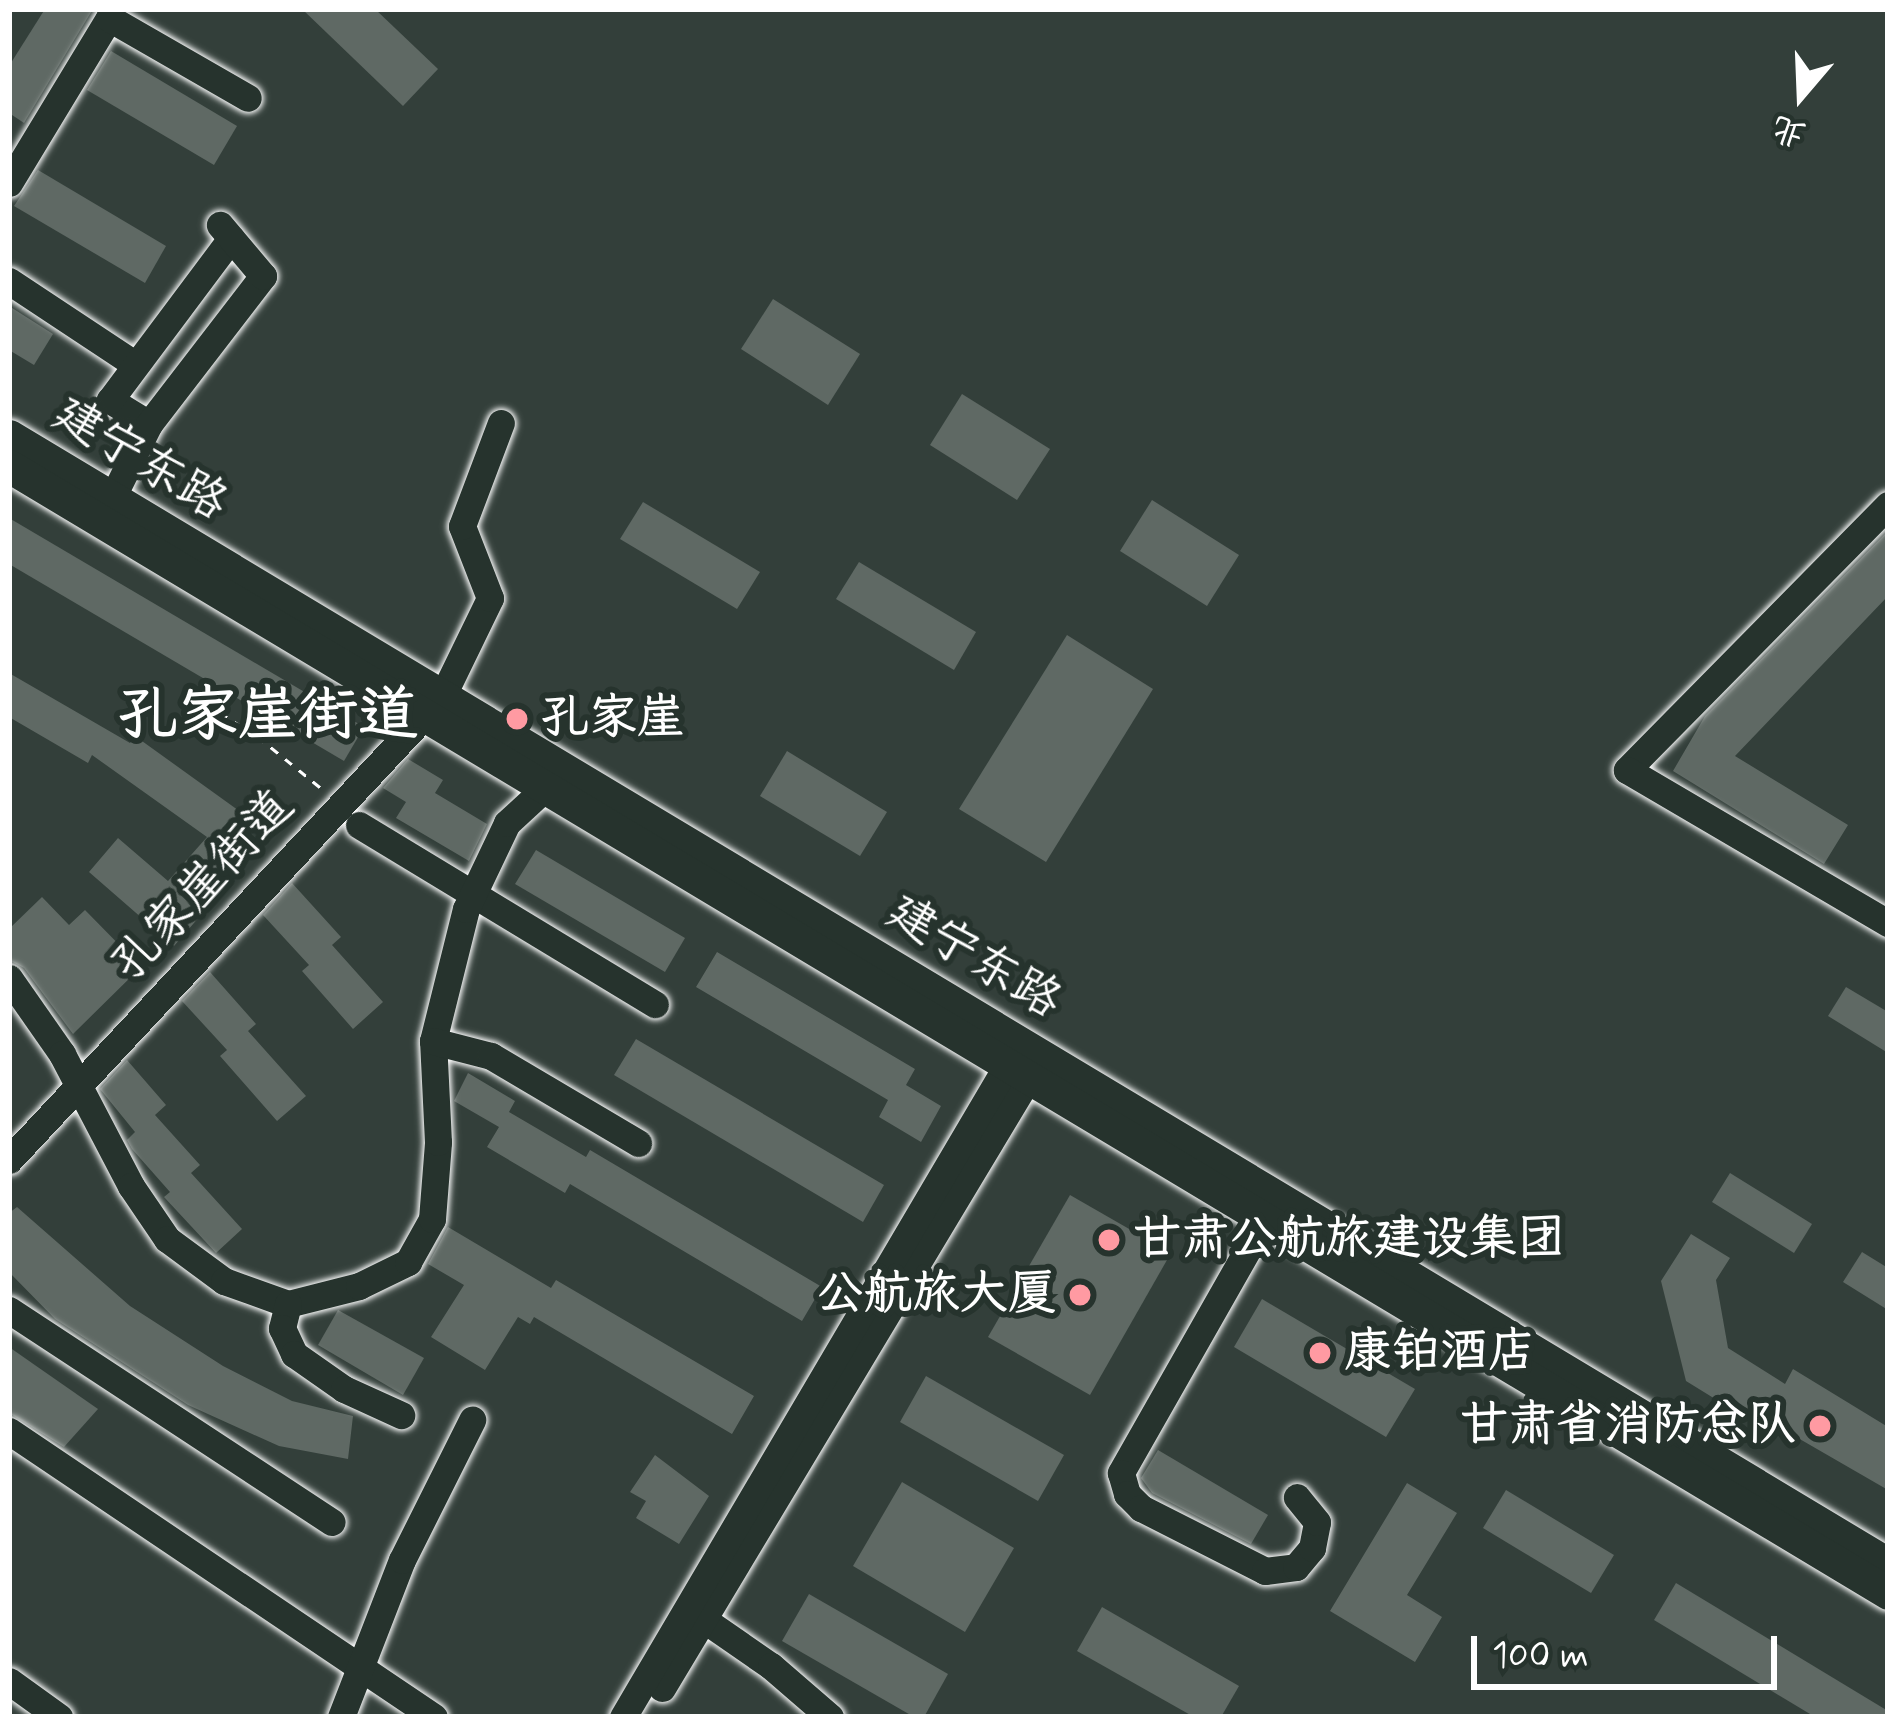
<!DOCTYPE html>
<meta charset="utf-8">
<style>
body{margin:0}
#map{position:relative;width:1897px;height:1726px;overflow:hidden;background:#333f3a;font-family:Mynerve,"LXGW WenKai TC",sans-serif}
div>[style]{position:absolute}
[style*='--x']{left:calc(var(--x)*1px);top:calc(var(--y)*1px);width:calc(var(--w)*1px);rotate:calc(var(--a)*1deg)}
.building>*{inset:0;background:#5f6964}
.path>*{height:3px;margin-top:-1.5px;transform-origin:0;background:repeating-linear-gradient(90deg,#fff 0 9px,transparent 0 18px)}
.roads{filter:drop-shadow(0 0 3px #fff) drop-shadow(0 0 3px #fff)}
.minor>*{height:27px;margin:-13.5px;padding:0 13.5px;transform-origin:13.5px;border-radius:13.5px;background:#26332d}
.major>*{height:33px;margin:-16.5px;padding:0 16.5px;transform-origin:16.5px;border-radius:16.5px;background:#26332d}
.dots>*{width:33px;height:33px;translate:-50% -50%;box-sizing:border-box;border:6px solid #26332d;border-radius:50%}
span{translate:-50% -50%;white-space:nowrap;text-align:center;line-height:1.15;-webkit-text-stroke:12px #26332d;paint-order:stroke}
.street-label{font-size:48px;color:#fff}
.poi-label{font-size:48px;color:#fff;font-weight:700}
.left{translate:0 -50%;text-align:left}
.right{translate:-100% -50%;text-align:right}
.district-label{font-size:60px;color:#fff;font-weight:700}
.frame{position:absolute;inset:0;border:12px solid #fff;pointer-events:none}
.north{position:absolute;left:1741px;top:36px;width:120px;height:120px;-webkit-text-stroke:9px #26332d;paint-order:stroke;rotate:199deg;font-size:33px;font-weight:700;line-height:48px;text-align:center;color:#fff}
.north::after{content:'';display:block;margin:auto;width:42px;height:54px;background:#fff;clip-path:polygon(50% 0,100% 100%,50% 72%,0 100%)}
.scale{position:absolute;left:1471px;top:1636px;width:306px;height:54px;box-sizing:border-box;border:6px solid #fff;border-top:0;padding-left:15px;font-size:36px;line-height:42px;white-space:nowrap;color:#fff;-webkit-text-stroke:9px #26332d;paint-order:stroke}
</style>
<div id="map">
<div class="building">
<i style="clip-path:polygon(45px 9px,93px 9px,24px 123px,9px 113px,9px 66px)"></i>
<i style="clip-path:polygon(302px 9px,375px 9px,438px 69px,403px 106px)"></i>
<i style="clip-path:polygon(111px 51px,237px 126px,214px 165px,87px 90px)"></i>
<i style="clip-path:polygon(38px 170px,166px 246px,145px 283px,14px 206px)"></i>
<i style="clip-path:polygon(773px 299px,860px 354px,828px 405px,741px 349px)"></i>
<i style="clip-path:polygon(9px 306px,53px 334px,34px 365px,9px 350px)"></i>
<i style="clip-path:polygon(962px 394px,1050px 449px,1017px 500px,930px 445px)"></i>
<i style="clip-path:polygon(1152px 500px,1239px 555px,1207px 606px,1120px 551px)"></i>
<i style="clip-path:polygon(643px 502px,760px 572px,737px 609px,620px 539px)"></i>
<i style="clip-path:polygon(9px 518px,364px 727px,344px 761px,9px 564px)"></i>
<i style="clip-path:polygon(1888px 531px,1888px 596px,1735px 756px,1848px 825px,1824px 864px,1673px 771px,1705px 716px)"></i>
<i style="clip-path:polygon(859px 562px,976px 632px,954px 670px,836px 599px)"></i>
<i style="clip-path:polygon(1067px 635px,1153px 689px,1046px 862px,959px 809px)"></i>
<i style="clip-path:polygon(9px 673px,130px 743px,135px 736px,249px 818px,217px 864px,233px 878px,174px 946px,89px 872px,118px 838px,168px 881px,207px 837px,92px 755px,88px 763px,9px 717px)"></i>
<i style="clip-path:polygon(787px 751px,887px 812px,860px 856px,760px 796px)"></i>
<i style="clip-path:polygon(408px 759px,443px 780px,435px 793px,487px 824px,469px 861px,396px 818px,406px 802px,383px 788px)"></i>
<i style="clip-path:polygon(536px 850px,685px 938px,665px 972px,515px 884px)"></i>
<i style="clip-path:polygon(292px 883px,341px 937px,332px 945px,383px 1002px,353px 1029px,302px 971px,309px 965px,263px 915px)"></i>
<i style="clip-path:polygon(42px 897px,69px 925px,85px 910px,141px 967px,73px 1034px,24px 968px,9px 960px,9px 929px)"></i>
<i style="clip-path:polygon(717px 952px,915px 1069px,906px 1085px,941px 1106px,921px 1142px,879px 1117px,888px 1100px,696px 987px)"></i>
<i style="clip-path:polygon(210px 972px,256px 1024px,248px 1031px,306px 1096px,277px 1121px,220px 1056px,227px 1050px,182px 1001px)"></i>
<i style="clip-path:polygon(1846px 987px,1888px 1012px,1888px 1053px,1828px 1016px)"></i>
<i style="clip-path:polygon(636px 1039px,884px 1185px,863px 1222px,614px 1075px)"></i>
<i style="clip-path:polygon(127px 1060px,166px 1105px,155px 1115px,200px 1165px,191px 1173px,242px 1229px,216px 1253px,164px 1197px,170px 1192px,132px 1149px,127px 1140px,135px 1132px,100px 1089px)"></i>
<i style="clip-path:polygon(468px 1073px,515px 1101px,509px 1112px,586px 1157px,590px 1150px,822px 1287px,802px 1321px,570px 1184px,565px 1193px,487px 1147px,499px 1127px,454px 1101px)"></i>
<i style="clip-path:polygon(1730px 1173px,1812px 1224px,1794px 1253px,1712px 1202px)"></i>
<i style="clip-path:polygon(1070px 1195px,1171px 1253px,1090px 1395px,988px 1337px)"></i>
<i style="clip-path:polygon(17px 1207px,130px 1306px,223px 1366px,292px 1401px,353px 1416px,348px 1459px,279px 1446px,188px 1405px,55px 1319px,9px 1272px,9px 1213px)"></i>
<i style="clip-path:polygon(448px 1227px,551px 1288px,556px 1280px,754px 1396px,732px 1434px,534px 1317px,530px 1324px,518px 1317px,485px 1370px,431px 1337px,464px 1285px,428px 1264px)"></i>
<i style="clip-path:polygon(1691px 1234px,1730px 1258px,1716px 1280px,1728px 1348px,1785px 1384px,1793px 1369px,1888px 1427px,1888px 1490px,1737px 1403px,1733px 1410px,1686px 1381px,1661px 1281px)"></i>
<i style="clip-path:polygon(1862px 1252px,1888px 1268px,1888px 1310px,1843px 1282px)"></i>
<i style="clip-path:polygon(1262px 1299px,1415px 1389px,1386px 1437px,1234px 1347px)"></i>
<i style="clip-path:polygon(338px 1310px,424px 1358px,403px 1395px,318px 1345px)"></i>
<i style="clip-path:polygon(9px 1347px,98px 1409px,64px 1447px,9px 1413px)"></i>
<i style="clip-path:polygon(926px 1376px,1064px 1455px,1038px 1501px,900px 1422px)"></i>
<i style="clip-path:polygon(1158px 1450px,1268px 1515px,1251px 1544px,1152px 1493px,1141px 1478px)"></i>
<i style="clip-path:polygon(655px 1455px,709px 1496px,679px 1544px,636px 1518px,646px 1501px,630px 1492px)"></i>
<i style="clip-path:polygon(902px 1482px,1014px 1548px,965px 1632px,853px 1566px)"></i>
<i style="clip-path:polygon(1407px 1483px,1457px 1513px,1407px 1595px,1442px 1617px,1415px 1662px,1330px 1611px)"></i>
<i style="clip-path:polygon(1506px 1490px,1614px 1555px,1591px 1593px,1483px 1528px)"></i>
<i style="clip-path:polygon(1676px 1583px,1888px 1711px,1888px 1717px,1815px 1717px,1654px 1620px)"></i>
<i style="clip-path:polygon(809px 1594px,948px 1674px,924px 1717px,914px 1717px,782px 1641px)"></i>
<i style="clip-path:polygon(1102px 1607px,1239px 1686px,1221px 1717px,1194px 1717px,1077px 1651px)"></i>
</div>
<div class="path">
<i style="--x:204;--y:703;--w:62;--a:31.9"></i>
<i style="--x:257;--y:736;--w:82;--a:39.1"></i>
</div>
<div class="roads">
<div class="minor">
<i style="--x:9;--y:183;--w:193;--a:-58.8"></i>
<i style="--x:109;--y:18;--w:160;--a:29.9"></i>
<i style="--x:9;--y:281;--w:149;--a:33.5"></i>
<i style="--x:149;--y:424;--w:46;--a:-148.4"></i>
<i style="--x:110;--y:400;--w:202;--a:-53.2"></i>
<i style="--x:112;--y:498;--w:83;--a:-63.4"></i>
<i style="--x:149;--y:424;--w:187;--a:-52.4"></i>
<i style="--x:263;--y:276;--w:67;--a:-130.1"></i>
<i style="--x:1888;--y:505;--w:372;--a:134.6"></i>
<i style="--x:1627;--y:770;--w:303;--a:30.4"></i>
<i style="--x:359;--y:825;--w:346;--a:31.2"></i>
<i style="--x:9;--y:978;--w:93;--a:55.1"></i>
<i style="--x:62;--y:1054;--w:149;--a:62.4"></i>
<i style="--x:131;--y:1186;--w:64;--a:55.8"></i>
<i style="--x:167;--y:1239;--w:71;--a:36.4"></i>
<i style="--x:224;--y:1281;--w:68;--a:19.8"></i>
<i style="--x:288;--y:1304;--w:73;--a:-14.2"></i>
<i style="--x:359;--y:1286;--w:55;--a:-26.1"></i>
<i style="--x:408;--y:1262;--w:49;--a:-60.8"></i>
<i style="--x:432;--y:1219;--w:77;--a:-85.5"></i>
<i style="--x:438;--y:1142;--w:101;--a:-92.8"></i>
<i style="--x:433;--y:1041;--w:136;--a:-76"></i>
<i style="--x:466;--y:909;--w:95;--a:-64.5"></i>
<i style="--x:507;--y:823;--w:50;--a:-42.6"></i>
<i style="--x:433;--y:1041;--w:60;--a:14.5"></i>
<i style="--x:491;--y:1056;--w:171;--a:30.6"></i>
<i style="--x:9;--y:1160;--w:634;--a:-46.92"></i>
<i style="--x:442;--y:697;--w:110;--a:-64.1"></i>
<i style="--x:490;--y:598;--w:77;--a:-111.3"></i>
<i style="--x:462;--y:526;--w:110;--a:-69.3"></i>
<i style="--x:1265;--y:1219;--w:292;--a:119.6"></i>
<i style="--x:1121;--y:1473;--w:22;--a:74"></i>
<i style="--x:1127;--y:1494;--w:20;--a:45"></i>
<i style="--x:1141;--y:1508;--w:139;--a:26.9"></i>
<i style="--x:1265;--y:1571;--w:31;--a:-7"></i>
<i style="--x:1296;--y:1567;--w:25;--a:-50"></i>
<i style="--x:1312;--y:1548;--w:26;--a:-79"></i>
<i style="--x:1317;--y:1522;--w:32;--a:-129"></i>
<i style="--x:288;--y:1304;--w:25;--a:104"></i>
<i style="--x:282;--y:1328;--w:29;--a:65"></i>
<i style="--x:294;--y:1354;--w:61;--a:35"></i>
<i style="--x:344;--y:1389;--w:63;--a:24.5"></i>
<i style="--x:9;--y:1310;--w:386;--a:33.3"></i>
<i style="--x:9;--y:1431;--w:512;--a:33.94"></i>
<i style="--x:703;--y:1619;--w:83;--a:34.7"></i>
<i style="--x:771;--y:1666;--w:78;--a:40.8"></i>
<i style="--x:9;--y:1681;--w:62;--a:35.8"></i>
<i style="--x:662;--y:1688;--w:730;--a:-59.01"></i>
<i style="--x:341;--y:1717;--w:168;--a:-68.8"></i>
<i style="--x:402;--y:1560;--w:157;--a:-63.4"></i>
<i style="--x:623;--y:1717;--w:774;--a:-59.49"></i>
</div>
<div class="major">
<i style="--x:9;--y:436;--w:2192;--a:30.98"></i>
<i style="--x:9;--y:466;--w:2191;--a:30.95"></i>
</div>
</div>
<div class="dots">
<i style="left:517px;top:719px;background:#ff9aa2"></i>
<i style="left:1109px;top:1240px;background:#ff9aa2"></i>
<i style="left:1080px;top:1295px;background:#ff9aa2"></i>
<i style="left:1320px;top:1353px;background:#ff9aa2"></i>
<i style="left:1820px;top:1426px;background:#ff9aa2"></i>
</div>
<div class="street-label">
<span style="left:140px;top:459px;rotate:31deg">建宁东路</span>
<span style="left:203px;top:886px;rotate:-47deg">孔家崖街道</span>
<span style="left:974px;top:957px;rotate:31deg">建宁东路</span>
</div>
<div class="poi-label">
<span class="left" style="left:541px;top:719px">孔家崖</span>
<span class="left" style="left:1133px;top:1240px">甘肃公航旅建设集团</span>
<span class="right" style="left:1056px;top:1295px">公航旅大厦</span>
<span class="left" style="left:1344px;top:1353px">康铂酒店</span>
<span class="right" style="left:1796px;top:1426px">甘肃省消防总队</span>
</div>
<div class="district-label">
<span style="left:268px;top:716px">孔家崖街道</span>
</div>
<div class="frame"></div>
<div class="north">北</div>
<div class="scale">100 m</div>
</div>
